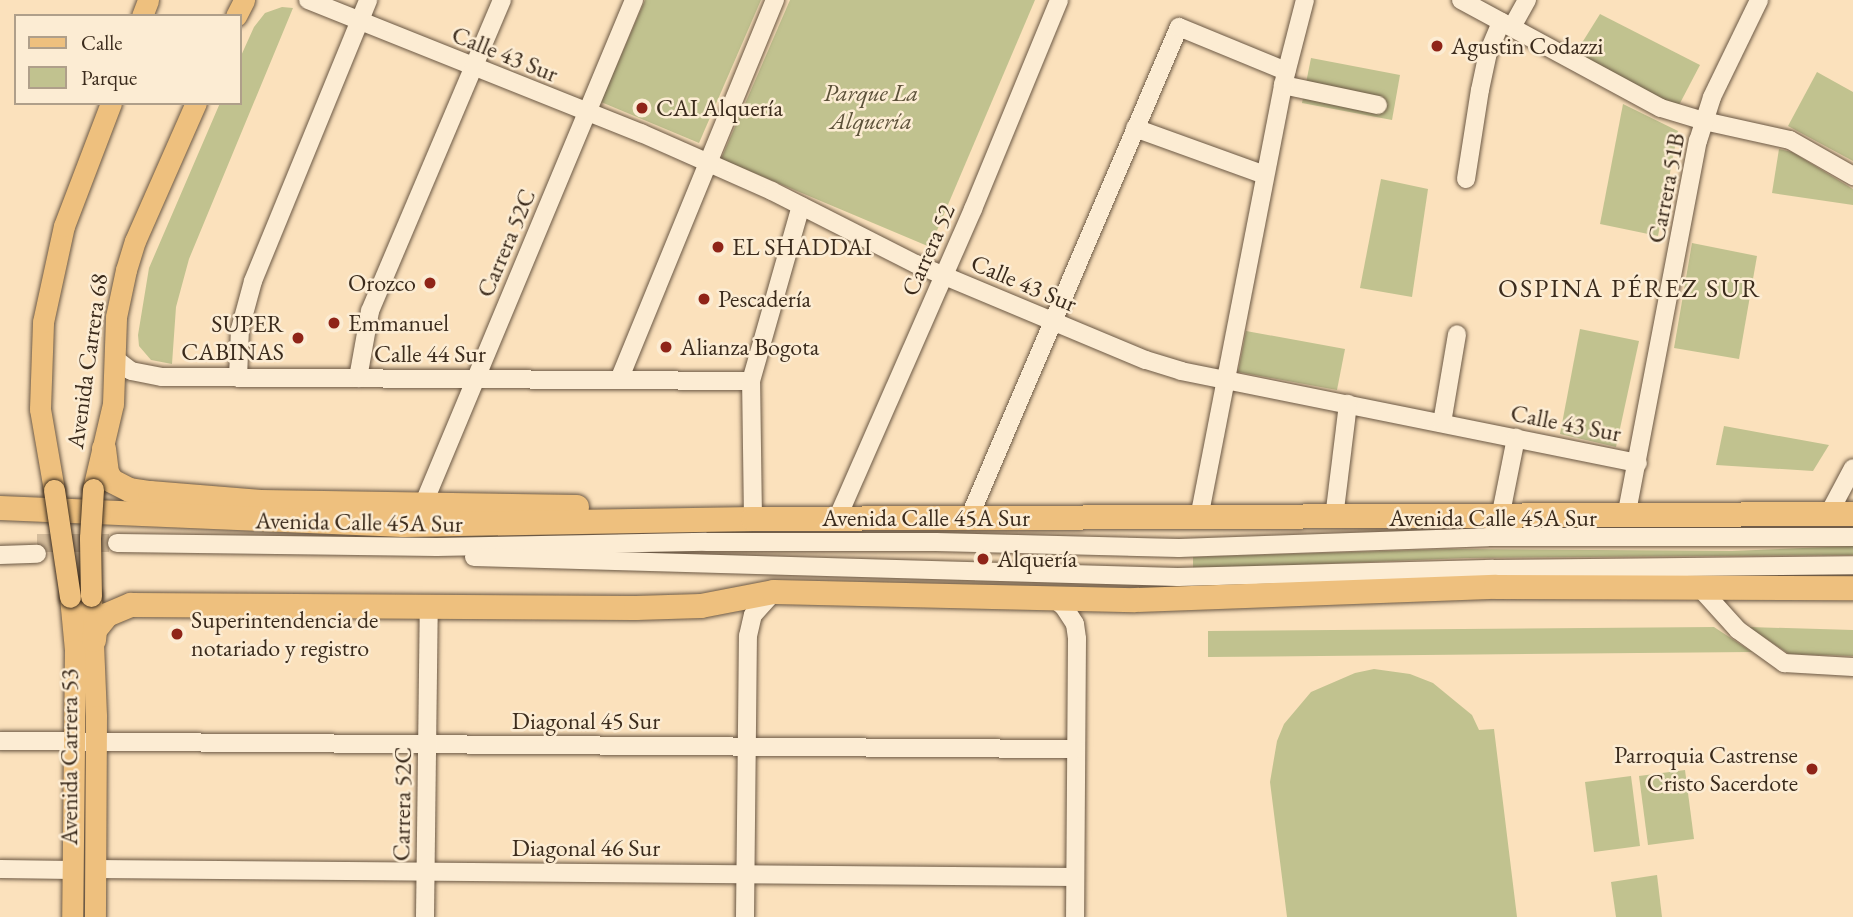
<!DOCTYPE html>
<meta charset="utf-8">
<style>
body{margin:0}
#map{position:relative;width:1853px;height:917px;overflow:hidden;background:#fbe1bc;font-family:"EB Garamond",serif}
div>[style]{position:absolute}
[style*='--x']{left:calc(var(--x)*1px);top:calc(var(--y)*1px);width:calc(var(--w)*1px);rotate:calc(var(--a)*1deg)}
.green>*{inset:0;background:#c1c28f}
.minor-tunnel>*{height:18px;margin-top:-9px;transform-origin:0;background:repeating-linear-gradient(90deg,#d5bd9c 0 18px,transparent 0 27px)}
.roads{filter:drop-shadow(0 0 2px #6b5844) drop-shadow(0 0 2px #6b5844)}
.minor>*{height:18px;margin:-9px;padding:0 9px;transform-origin:9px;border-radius:9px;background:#fcecd3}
.major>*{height:21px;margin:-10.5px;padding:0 10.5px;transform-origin:10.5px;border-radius:10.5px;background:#eec07e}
.highway>*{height:24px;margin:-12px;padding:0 12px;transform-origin:12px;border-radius:12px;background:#eec07e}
.bridges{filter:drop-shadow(0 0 2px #3b2b1c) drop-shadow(0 0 2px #3b2b1c)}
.major-bridge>*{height:21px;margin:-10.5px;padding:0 10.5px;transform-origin:10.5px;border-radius:10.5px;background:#eec07e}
.dots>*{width:19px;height:19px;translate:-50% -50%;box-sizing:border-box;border:4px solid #fcecd3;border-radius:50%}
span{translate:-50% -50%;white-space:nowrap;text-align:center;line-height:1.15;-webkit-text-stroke:5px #fcecd3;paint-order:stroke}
.poi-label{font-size:24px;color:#3b2b1c}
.left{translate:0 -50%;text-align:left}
.right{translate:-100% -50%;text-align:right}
.street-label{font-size:24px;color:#3b2b1c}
.park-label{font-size:24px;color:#5c5139;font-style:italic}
.neighbourhood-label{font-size:26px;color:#3b2b1c;letter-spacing:2px}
.legend{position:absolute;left:14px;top:14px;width:228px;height:91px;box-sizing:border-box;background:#fcecd3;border:2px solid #af9f8a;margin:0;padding:9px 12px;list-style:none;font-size:21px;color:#3b2b1c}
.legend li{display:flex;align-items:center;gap:14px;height:35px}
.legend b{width:35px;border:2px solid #af9f8a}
</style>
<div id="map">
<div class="green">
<i style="clip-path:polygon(645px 0,761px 0,699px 143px,601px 102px)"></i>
<i style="clip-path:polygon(790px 0,1035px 0,930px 247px,721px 159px)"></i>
<i style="clip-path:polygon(282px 7px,293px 8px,189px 259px,176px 307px,172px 364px,151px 360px,139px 346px,138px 335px,149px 268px,220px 103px,240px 103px,240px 58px,254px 27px,265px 13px)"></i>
<i style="clip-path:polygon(1600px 14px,1700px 65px,1678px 107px,1575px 54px)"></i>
<i style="clip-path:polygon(1311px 58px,1400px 75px,1392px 120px,1302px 103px)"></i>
<i style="clip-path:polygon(1817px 72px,1853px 92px,1853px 161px,1788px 126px)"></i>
<i style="clip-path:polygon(1623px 104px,1678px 131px,1658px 236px,1600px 224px)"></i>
<i style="clip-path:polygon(1779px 149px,1792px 152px,1853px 189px,1853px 205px,1772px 193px)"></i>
<i style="clip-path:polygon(1381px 179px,1428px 189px,1412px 297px,1360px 288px)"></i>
<i style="clip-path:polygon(1692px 243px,1757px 256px,1739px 359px,1674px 348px)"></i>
<i style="clip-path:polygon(1580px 329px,1639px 341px,1616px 447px,1560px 434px)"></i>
<i style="clip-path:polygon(1246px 331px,1345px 349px,1337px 390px,1238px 372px)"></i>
<i style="clip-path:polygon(1724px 426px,1829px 445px,1813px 471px,1716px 465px)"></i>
<i style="clip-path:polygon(1853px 546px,1853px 555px,1466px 558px,1193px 569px,1193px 557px,1451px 549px,1732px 551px)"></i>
<i style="clip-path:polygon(1714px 627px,1752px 652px,1208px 657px,1208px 631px)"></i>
<i style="clip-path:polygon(1749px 627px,1853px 630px,1853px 656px,1789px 654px)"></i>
<i style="clip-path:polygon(1374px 669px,1410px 674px,1433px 683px,1472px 715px,1479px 730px,1494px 729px,1517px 917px,1287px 917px,1270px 782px,1277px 741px,1284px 724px,1311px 692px,1355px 673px)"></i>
<i style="clip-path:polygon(1685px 770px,1694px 839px,1648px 845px,1639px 776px)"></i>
<i style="clip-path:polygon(1631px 776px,1640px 846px,1594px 852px,1585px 782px)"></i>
<i style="clip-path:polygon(1657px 875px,1662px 917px,1616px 917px,1611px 882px)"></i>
</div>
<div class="minor-tunnel">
<i style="--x:37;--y:543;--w:80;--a:0"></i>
</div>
<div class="roads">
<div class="minor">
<i style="--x:308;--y:0;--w:359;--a:21.8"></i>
<i style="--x:641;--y:133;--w:143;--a:23.9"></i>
<i style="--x:772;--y:191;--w:161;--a:26.9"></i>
<i style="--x:916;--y:264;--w:249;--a:22.7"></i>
<i style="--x:1146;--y:360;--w:37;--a:17"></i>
<i style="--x:1181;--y:371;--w:466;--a:11.4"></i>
<i style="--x:1461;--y:0;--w:227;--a:28.4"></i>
<i style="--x:1661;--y:108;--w:45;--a:16.8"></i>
<i style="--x:1704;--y:121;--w:88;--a:12.5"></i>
<i style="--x:1790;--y:140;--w:73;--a:29.7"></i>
<i style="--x:1512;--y:27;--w:31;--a:-61"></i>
<i style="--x:1283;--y:85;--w:97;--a:11.9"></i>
<i style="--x:1135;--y:128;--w:138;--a:19.9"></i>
<i style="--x:1466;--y:179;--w:90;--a:-81.1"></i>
<i style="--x:1480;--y:90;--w:38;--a:-78"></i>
<i style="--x:1488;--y:53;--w:34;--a:-67"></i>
<i style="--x:114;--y:358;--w:21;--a:37"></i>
<i style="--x:131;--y:371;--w:32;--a:11"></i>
<i style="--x:162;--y:377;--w:589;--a:0.39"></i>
<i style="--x:238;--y:378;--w:49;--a:-87.7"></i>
<i style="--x:240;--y:329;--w:50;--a:-74.8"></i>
<i style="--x:253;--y:281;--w:304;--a:-67.7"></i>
<i style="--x:358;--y:378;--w:68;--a:-79.8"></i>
<i style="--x:370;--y:311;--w:338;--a:-67"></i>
<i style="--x:619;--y:380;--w:411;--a:-67.7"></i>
<i style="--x:1442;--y:423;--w:90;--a:-80.4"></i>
<i style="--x:423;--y:505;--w:547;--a:-67.32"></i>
<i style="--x:1828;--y:515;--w:53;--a:-62"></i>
<i style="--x:1626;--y:517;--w:383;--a:-79.2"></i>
<i style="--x:1698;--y:141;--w:46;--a:-72.3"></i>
<i style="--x:1712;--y:97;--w:108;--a:-64.1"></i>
<i style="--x:969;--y:518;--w:534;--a:-66.84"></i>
<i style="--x:1179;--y:27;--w:116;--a:22.4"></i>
<i style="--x:1199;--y:518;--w:441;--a:-79"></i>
<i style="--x:1283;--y:85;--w:88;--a:-75.5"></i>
<i style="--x:1334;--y:518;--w:115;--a:-83"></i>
<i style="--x:1500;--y:518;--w:82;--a:-78.7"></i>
<i style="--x:753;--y:519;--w:138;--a:-90.8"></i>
<i style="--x:751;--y:381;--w:182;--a:-74.1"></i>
<i style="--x:837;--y:519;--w:339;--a:-66.3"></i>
<i style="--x:973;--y:209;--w:226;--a:-67.6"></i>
<i style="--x:117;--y:543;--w:320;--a:0.7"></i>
<i style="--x:437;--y:547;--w:269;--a:-1.1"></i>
<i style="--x:706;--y:542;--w:230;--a:0"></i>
<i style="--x:936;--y:542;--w:243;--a:1.4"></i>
<i style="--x:1179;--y:548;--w:308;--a:-2"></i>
<i style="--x:1487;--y:537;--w:366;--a:0"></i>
<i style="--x:0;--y:555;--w:37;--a:-2"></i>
<i style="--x:474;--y:557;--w:704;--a:1.63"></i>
<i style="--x:1178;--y:577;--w:315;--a:-1.5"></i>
<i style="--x:1493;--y:569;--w:360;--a:-0.6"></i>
<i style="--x:1700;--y:588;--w:57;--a:47.9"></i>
<i style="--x:1738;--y:630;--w:57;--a:35.7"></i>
<i style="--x:1784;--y:663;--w:69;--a:3.3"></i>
<i style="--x:1053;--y:598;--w:14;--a:39"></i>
<i style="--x:1064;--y:607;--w:20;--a:57"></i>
<i style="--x:1075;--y:624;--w:15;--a:82"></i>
<i style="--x:1077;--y:639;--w:278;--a:90.4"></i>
<i style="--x:0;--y:741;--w:1076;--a:0.43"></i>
<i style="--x:0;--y:869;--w:73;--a:0.8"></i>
<i style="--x:95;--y:869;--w:980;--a:0.47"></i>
<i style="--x:425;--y:917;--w:310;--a:-89.3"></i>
<i style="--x:745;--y:917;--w:281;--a:-89.4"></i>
<i style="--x:748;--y:636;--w:22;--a:-77"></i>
<i style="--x:753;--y:615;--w:31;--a:-48"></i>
</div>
<div class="major">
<i style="--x:142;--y:16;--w:17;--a:-69"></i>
<i style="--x:236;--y:16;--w:18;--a:-63"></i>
<i style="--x:93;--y:489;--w:87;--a:-76.8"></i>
<i style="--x:113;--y:404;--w:87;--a:-88"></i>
<i style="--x:116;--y:317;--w:48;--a:-78"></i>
<i style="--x:126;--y:270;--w:30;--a:-73"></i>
<i style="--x:135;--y:241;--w:151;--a:-66.2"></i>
<i style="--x:54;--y:490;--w:82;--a:-99.8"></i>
<i style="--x:40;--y:409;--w:87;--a:-88"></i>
<i style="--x:43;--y:322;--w:98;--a:-77.7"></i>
<i style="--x:64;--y:226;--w:132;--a:-69.1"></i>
<i style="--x:91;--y:596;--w:120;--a:87.6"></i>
<i style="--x:96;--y:716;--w:201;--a:90.3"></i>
<i style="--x:70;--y:597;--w:53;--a:84.6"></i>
<i style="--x:75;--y:650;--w:267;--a:90.6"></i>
</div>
<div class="highway">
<i style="--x:104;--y:449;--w:24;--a:83"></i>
<i style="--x:107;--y:473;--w:9;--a:58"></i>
<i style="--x:112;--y:481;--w:20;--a:27"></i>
<i style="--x:130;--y:490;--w:20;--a:9"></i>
<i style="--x:150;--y:493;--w:111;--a:4.6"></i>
<i style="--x:261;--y:502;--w:316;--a:0.9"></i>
<i style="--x:0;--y:508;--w:404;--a:2.4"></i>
<i style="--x:404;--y:525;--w:349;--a:-1"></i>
<i style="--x:753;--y:519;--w:1100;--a:-0.26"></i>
<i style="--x:94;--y:640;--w:10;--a:-84"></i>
<i style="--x:95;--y:630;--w:19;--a:-51"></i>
<i style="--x:107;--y:615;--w:26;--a:-23"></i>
<i style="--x:131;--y:605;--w:505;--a:0.34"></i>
<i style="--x:636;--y:608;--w:65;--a:-1.8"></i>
<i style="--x:701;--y:606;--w:74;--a:-10.9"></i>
<i style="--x:774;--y:592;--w:361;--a:1.3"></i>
<i style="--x:1135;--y:600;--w:361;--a:-2.1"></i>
<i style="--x:1496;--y:587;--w:357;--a:0.2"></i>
</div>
</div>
<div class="bridges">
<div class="major-bridge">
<i style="--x:54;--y:490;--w:108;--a:81.5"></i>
<i style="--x:91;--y:596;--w:58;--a:-91"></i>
<i style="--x:90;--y:538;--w:49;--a:-86.5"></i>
</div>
</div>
<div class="dots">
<i style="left:1437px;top:46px;background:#8f2418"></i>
<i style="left:642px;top:108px;background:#8f2418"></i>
<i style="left:718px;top:247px;background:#8f2418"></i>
<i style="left:430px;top:283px;background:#8f2418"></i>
<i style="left:704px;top:299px;background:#8f2418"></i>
<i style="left:334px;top:323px;background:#8f2418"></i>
<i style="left:298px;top:338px;background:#8f2418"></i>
<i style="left:666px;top:347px;background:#8f2418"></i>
<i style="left:983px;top:559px;background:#8f2418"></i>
<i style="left:177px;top:634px;background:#8f2418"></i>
<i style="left:1812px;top:769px;background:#8f2418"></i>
</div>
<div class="poi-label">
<span class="left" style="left:1451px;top:46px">Agustin Codazzi</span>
<span class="left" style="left:656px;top:108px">CAI Alquería</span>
<span class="left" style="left:732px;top:247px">EL SHADDAI</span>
<span class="right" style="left:416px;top:283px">Orozco</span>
<span class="left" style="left:718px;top:299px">Pescadería</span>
<span class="left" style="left:348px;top:323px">Emmanuel</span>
<span class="right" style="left:284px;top:338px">SUPER<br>CABINAS</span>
<span class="left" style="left:680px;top:347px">Alianza Bogota</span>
<span class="left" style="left:997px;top:559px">Alquería</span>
<span class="left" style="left:191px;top:634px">Superintendencia de<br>notariado y registro</span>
<span class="right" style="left:1798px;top:769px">Parroquia Castrense<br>Cristo Sacerdote</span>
</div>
<div class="street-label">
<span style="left:505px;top:54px;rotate:22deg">Calle 43 Sur</span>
<span style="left:1666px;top:188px;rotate:-79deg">Carrera 51B</span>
<span style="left:506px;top:243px;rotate:-67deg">Carrera 52C</span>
<span style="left:928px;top:250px;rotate:-66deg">Carrera 52</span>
<span style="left:1024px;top:283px;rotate:23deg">Calle 43 Sur</span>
<span style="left:430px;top:354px">Calle 44 Sur</span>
<span style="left:87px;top:361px;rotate:-82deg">Avenida Carrera 68</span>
<span style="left:1566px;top:423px;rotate:11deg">Calle 43 Sur</span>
<span style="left:926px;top:518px">Avenida Calle 45A Sur</span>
<span style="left:1493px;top:518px">Avenida Calle 45A Sur</span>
<span style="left:359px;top:522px;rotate:1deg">Avenida Calle 45A Sur</span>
<span style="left:586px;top:721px">Diagonal 45 Sur</span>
<span style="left:69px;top:757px;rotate:-90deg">Avenida Carrera 53</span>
<span style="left:402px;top:804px;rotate:-89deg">Carrera 52C</span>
<span style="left:586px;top:848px">Diagonal 46 Sur</span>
</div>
<div class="park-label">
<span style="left:871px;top:107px">Parque La<br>Alquería</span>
</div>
<div class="neighbourhood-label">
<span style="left:1630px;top:289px">OSPINA PÉREZ SUR</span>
</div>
<ul class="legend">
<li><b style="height:9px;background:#eec07e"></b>Calle</li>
<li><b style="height:19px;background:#c1c28f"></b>Parque</li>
</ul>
</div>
